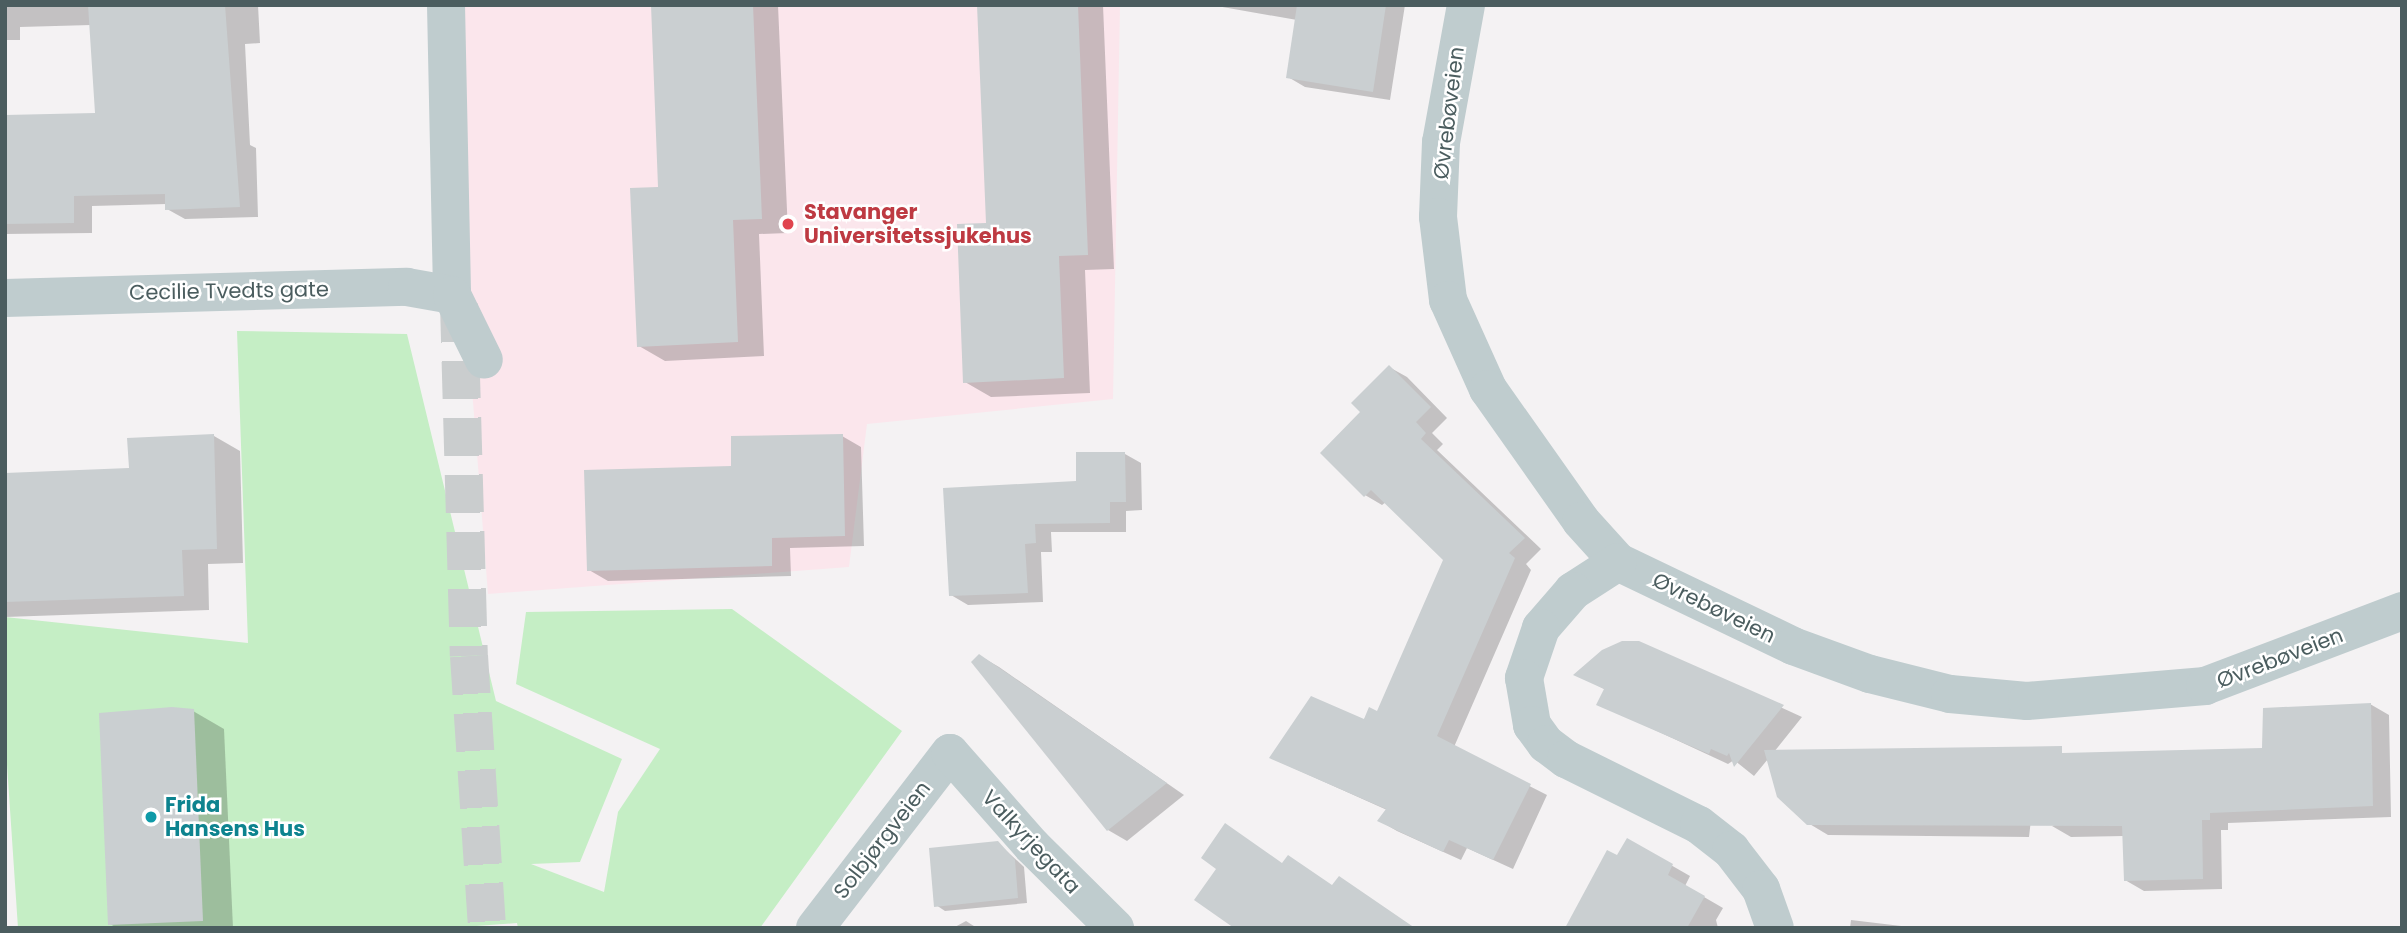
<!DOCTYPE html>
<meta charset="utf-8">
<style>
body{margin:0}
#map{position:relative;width:2407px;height:933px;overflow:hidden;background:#f4f2f3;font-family:Poppins,sans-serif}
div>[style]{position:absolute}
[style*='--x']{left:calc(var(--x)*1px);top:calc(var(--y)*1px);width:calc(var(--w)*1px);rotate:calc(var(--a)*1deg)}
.medical>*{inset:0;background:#fbe6ec}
.green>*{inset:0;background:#c5eec5}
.shadow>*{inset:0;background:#0003}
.building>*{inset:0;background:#cacfd1}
.primary-tunnel>*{height:38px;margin-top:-19px;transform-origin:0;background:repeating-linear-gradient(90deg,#cacdce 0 38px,transparent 0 57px)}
.street>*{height:38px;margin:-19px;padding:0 19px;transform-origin:19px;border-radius:19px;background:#bfccce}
.dots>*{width:19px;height:19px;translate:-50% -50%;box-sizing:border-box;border:4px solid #fff;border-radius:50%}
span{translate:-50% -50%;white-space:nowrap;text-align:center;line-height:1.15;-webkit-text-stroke:5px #fff;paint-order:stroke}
.street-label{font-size:21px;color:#4b5d5f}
.health-label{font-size:21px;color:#be3a42;font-weight:700}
.left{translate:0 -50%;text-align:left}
.culture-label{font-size:21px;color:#0d838f;font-weight:700}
.frame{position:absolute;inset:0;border:7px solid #4b5d5f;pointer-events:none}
</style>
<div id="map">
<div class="medical">
<i style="clip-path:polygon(442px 5px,1120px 5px,1113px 399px,867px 424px,849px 567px,488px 594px)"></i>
</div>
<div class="green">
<i style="clip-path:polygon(237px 331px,407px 334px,496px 701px,622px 759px,580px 862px,531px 864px,604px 892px,618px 812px,660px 749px,516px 684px,526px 612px,732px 609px,902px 731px,760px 928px,518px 928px,517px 923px,449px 928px,18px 928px,5px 735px,5px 617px,248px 643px)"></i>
</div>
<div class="shadow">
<i style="clip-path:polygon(5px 5px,258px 5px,260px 43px,245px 44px,250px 145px,256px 148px,258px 217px,185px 219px,167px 209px,167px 204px,92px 206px,92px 233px,5px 234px,5px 116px,97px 115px,91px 25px,20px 27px,20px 40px,5px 40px)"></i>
<i style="clip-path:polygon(652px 5px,778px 5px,788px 233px,759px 234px,764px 356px,665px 361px,639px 346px,660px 189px)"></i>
<i style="clip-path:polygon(979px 5px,1103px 5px,1114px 269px,1085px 270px,1090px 393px,991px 397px,965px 382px,988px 224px)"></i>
<i style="clip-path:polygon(1211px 5px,1405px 5px,1390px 100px,1305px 87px,1288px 77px,1297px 20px)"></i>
<i style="clip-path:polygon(1389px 367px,1407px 377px,1447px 418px,1432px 433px,1443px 444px,1437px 450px,1541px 549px,1526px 564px,1531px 570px,1454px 747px,1547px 795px,1513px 869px,1467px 848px,1461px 860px,1397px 831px,1380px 821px,1387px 810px,1271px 758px,1378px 713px,1445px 559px,1386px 502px,1382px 505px,1365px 495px,1362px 412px)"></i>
<i style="clip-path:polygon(214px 436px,240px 451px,243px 563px,208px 564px,209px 610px,5px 617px,5px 475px,131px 470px)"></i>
<i style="clip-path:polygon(842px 436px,861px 447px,864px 546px,790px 548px,791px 576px,608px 581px,589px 570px,733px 468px)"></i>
<i style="clip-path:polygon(1125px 454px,1141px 463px,1142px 510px,1126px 511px,1126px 532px,1051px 532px,1052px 552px,1041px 552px,1043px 602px,968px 605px,951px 595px,1078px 483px)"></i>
<i style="clip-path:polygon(1639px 643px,1802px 717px,1774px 752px,2038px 759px,2029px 837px,1828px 835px,1808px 823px,1768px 759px,1754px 776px,1734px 760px,1728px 764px,1599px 704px,1606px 690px,1576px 674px)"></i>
<i style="clip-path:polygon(980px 656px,999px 667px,1184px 795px,1127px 841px,1108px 830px)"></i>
<i style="clip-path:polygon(2370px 704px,2389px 715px,2391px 817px,2228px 823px,2228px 830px,2221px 830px,2222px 889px,2144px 891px,2125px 880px,2124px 836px,2071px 837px,2052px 826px,2264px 749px)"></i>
<i style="clip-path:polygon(193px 711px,224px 729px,233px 928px,117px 928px,110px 924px)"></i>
<i style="clip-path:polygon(1627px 840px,1690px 876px,1685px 886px,1723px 908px,1716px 920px,1718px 928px,1576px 928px)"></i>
<i style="clip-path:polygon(998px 843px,1024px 867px,1027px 903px,945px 911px,936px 905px)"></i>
<i style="clip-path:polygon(1851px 920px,1918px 928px,1850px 928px)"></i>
<i style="clip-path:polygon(966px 921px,977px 928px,953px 928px)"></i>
</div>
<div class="building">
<i style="clip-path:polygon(88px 5px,225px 5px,240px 207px,165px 210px,165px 194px,74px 196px,74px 223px,5px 224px,5px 115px,95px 113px)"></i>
<i style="clip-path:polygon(651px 5px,753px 5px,762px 219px,733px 220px,738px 342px,637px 347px,630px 188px,658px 187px)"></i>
<i style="clip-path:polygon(977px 5px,1078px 5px,1088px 255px,1059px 256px,1064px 378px,963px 383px,957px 224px,986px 223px)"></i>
<i style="clip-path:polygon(1297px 5px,1386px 5px,1373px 92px,1286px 78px)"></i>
<i style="clip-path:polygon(1389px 365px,1431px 407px,1416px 422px,1426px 433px,1421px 439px,1525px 538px,1509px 553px,1515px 558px,1437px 736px,1531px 784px,1493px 860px,1449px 840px,1443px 852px,1377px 821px,1386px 809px,1269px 758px,1311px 696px,1364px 719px,1369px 707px,1377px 711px,1443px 560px,1371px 490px,1364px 497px,1320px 453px,1360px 412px,1351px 403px)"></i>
<i style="clip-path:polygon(214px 434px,217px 549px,182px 550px,184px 596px,5px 602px,5px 473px,129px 468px,127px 438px)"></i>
<i style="clip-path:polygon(843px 434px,845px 536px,772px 538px,772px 566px,587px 571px,584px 470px,731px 466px,731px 436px)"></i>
<i style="clip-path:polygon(1076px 452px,1125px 452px,1126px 502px,1110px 502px,1110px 523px,1035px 524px,1036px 543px,1025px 544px,1028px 593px,949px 596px,943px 488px,1076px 481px)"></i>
<i style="clip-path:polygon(1622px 641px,1639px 641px,1784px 705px,1734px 767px,1729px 753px,1727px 756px,1711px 749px,1709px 754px,1596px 705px,1604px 689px,1573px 675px,1602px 650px)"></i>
<i style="clip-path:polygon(979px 654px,1167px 783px,1107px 831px,971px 662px)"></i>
<i style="clip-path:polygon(2371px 703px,2373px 806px,2210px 813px,2210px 820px,2202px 820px,2203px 879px,2124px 881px,2122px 826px,1807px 825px,1777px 797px,1764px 750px,2062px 746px,2062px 753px,2262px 748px,2263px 708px)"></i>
<i style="clip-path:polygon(172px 707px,194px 709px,203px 921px,108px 925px,99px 713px)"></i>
<i style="clip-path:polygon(1225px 823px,1282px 863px,1288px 855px,1332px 885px,1339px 876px,1415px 928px,1234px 928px,1194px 900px,1216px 869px,1201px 858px)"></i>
<i style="clip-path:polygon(1627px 838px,1673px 864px,1668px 875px,1705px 896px,1687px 928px,1565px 928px,1607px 850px,1617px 855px)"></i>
<i style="clip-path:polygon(998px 841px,1015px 860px,1018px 898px,934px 907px,929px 848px)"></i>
</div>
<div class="primary-tunnel">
<i style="--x:459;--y:304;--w:352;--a:88.4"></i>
<i style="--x:469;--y:656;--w:273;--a:86.2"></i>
</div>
<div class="street">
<i style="--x:446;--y:5;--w:290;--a:88.8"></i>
<i style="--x:1466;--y:5;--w:139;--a:100.3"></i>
<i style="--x:1441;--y:142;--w:75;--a:92.3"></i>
<i style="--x:1438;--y:217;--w:84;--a:83.1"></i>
<i style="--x:1448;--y:300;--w:98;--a:65.8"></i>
<i style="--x:1488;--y:389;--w:161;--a:54.8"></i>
<i style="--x:1581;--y:521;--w:55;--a:47.9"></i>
<i style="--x:1618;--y:562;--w:194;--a:25.6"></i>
<i style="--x:1793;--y:646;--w:82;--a:20"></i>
<i style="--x:1870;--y:674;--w:82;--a:14"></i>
<i style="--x:1950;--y:694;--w:77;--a:5.2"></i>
<i style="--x:2027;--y:701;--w:179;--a:-4.8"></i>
<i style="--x:2205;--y:686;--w:211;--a:-20.8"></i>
<i style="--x:5;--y:298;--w:402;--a:-1.6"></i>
<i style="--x:407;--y:287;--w:46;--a:10.1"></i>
<i style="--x:452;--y:295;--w:72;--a:63.8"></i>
<i style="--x:1618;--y:562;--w:54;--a:147.2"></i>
<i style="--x:1573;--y:591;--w:49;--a:130.9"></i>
<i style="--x:1541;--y:628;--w:53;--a:108.8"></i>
<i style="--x:1524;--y:678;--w:48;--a:80.3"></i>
<i style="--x:1532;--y:725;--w:24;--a:54"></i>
<i style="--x:1546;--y:744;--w:25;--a:37"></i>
<i style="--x:1566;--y:759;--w:148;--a:26.4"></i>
<i style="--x:1699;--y:825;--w:41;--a:38"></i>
<i style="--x:1731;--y:850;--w:49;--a:52.4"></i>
<i style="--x:1761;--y:889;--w:41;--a:70.3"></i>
<i style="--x:815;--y:928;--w:221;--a:-52.4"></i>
<i style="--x:950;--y:753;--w:124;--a:48.6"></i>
<i style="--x:1032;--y:846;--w:117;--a:44.7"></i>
</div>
<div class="dots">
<i style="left:788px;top:224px;background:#e0444e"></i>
<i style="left:151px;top:817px;background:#0f9aa8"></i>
</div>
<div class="street-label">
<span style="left:1449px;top:113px;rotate:-83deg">Øvrebøveien</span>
<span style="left:229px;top:291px;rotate:-1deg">Cecilie Tvedts gate</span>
<span style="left:1714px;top:608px;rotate:26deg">Øvrebøveien</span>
<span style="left:2280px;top:658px;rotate:-21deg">Øvrebøveien</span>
<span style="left:882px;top:840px;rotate:-52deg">Solbjørgveien</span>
<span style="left:1031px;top:842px;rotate:47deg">Valkyrjegata</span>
</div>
<div class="health-label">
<span class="left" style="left:804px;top:224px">Stavanger<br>Universitetssjukehus</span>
</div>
<div class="culture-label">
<span class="left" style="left:165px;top:817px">Frida<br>Hansens Hus</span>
</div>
<div class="frame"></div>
</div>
